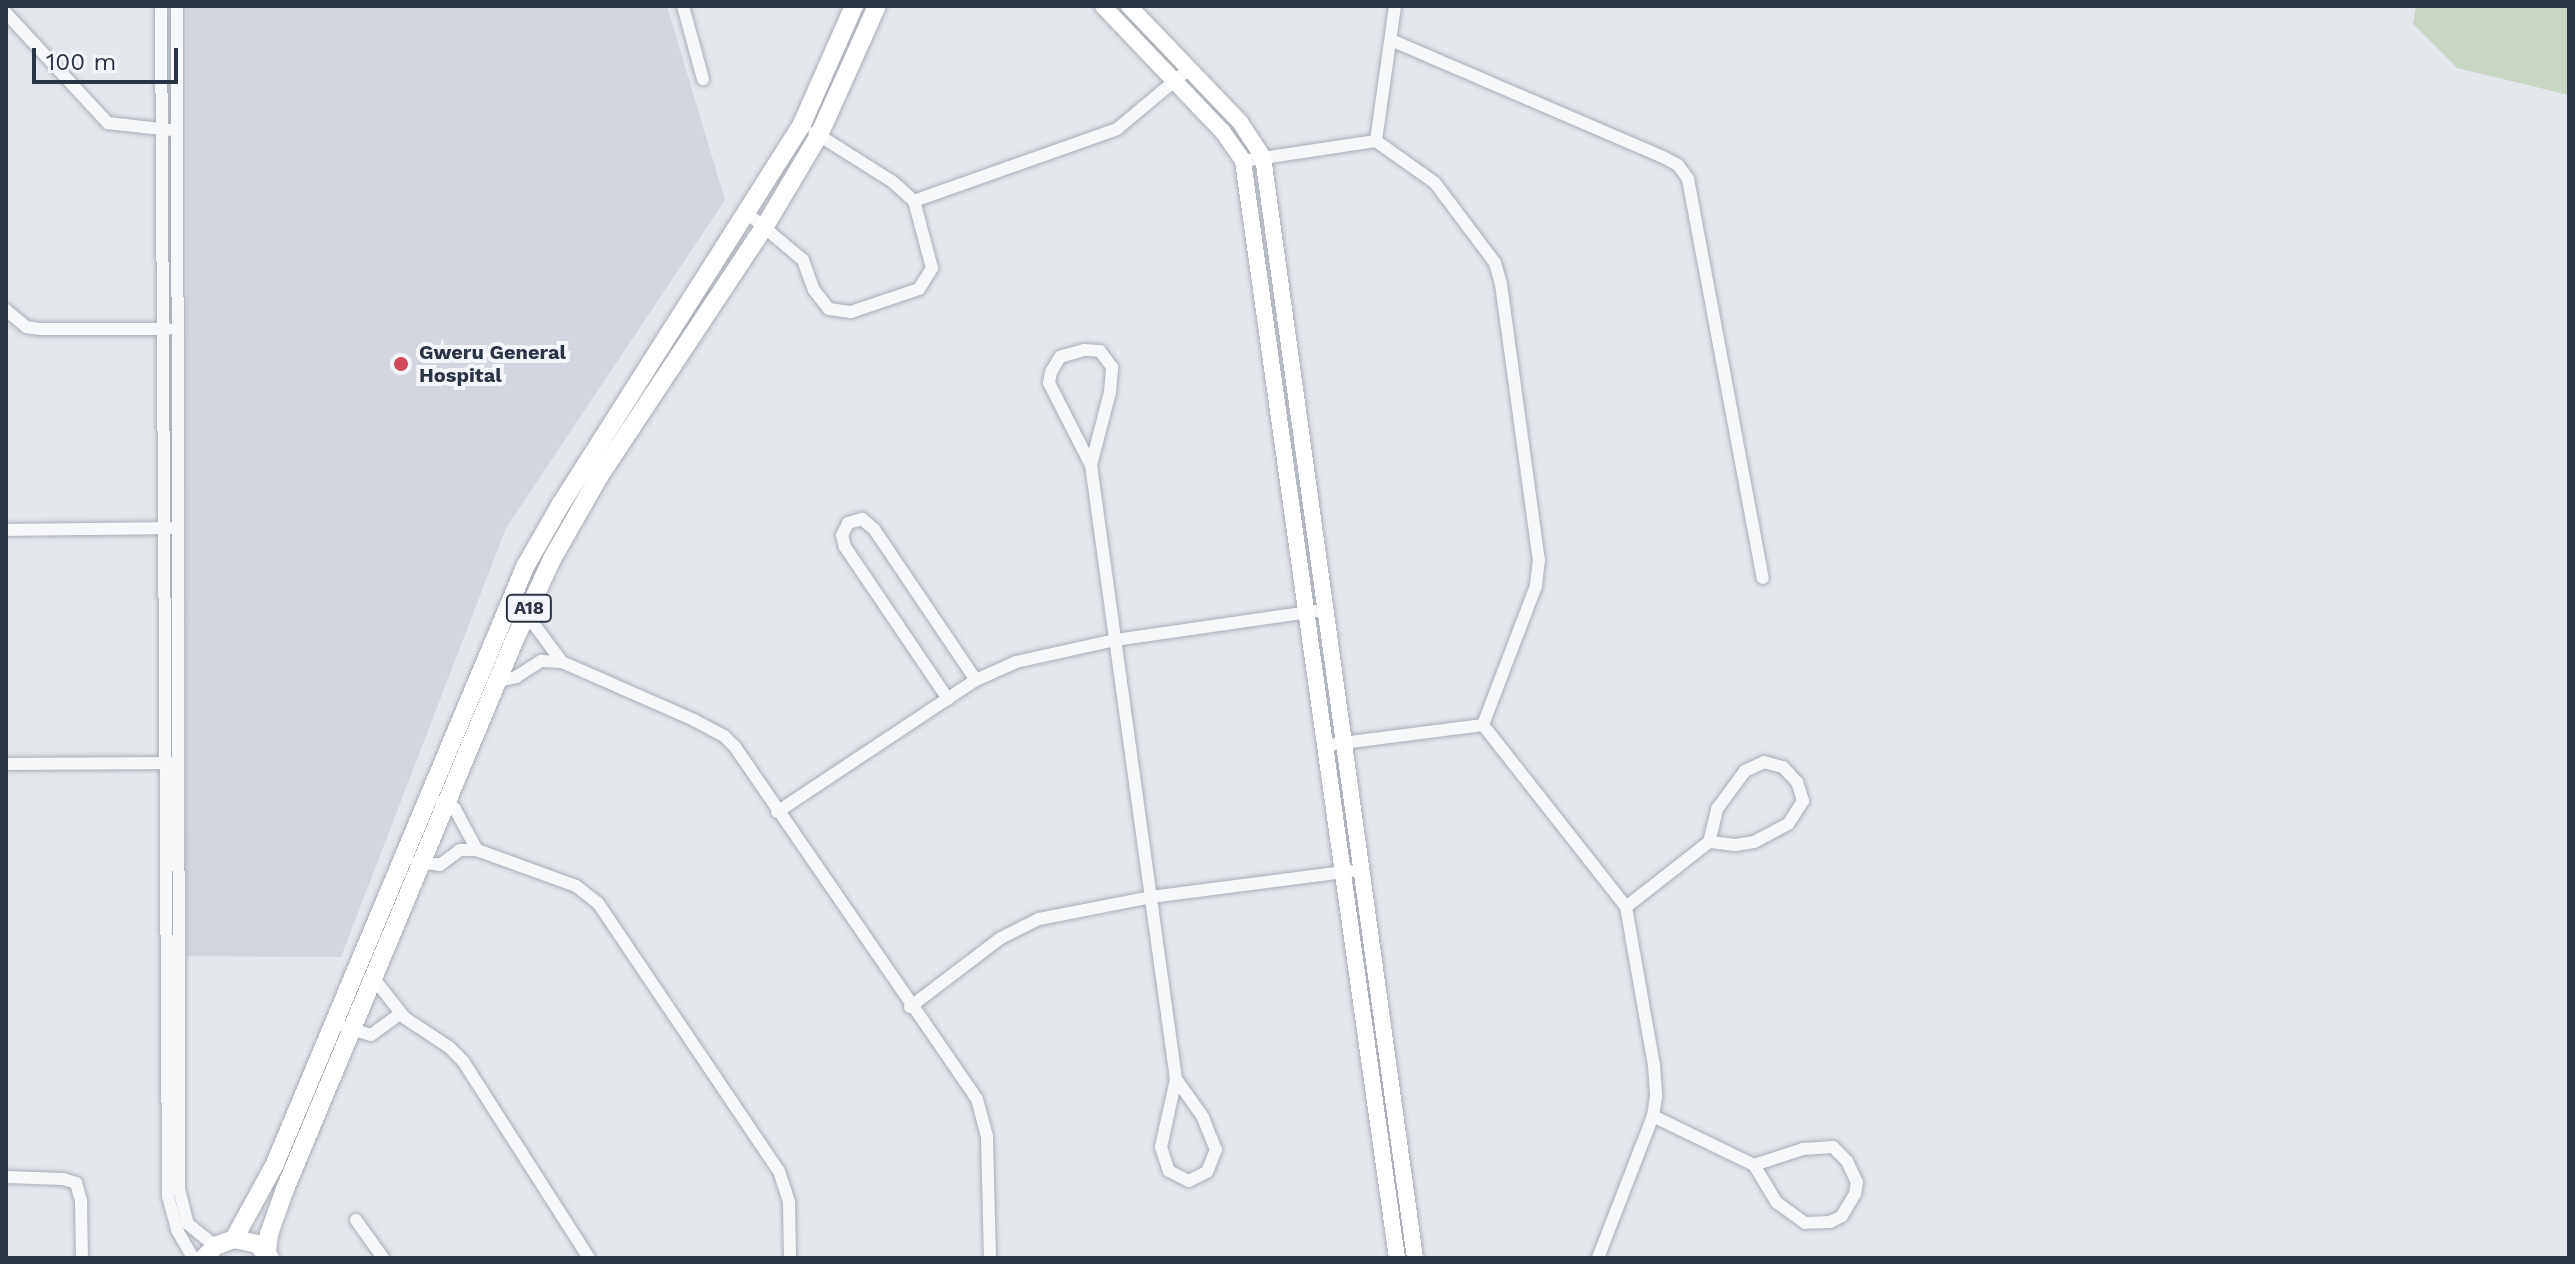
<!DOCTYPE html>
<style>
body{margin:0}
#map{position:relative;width:2575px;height:1264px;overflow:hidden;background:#e4e7ec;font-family:"Work Sans",sans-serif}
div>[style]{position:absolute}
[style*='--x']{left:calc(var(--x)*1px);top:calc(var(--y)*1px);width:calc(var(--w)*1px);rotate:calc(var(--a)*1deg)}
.built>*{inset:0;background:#d2d6de}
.green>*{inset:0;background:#c9d6c5}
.roads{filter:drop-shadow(0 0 2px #a9aeb7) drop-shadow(0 0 2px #a9aeb7)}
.minor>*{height:12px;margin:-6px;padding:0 6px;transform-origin:6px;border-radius:6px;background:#f7f8fa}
.major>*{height:16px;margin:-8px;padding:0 8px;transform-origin:8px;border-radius:8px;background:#fff}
.highway>*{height:18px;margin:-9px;padding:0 9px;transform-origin:9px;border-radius:9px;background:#fff}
.dots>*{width:22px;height:22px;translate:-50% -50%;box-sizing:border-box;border:4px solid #f4f6f9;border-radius:50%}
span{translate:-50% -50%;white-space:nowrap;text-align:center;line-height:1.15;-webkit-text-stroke:8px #f4f6f9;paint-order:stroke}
.shield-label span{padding:2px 6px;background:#f4f6f9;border:2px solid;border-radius:6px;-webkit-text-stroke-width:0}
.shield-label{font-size:18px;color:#2b3445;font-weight:700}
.poi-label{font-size:20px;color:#2b3445;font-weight:700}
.left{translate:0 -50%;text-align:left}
.frame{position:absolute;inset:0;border:8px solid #2b3445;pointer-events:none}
.scale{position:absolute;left:32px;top:48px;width:146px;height:36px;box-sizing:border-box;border:4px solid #2b3445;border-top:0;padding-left:10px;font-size:24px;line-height:28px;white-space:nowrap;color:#2b3445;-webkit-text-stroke:6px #f4f6f9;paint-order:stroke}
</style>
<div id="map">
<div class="built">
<i style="clip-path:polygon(187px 6px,667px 6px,725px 200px,506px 528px,341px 957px,186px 956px)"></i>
</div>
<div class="green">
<i style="clip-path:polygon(2416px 6px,2569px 6px,2569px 95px,2457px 68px,2413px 24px)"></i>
</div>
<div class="roads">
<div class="minor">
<i style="--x:161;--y:6;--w:1190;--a:89.66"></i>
<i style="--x:168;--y:1196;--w:35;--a:75"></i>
<i style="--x:177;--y:1230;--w:32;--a:60"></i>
<i style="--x:177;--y:6;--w:1183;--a:89.9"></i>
<i style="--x:179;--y:1189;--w:36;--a:76"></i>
<i style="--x:188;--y:1224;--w:35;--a:39"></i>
<i style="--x:683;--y:6;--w:76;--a:74.7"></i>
<i style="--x:6;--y:13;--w:150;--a:47.2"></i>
<i style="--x:108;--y:123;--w:61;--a:6.5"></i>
<i style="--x:1391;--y:40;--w:296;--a:23.3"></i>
<i style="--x:1663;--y:157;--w:17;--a:28"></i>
<i style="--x:1678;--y:165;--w:17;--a:54"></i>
<i style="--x:1688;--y:179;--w:406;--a:79.4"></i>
<i style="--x:1376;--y:141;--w:136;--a:-82"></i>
<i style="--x:1243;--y:161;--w:134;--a:-8.6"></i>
<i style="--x:1376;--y:141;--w:72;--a:35.4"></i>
<i style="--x:1435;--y:183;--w:100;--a:53.1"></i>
<i style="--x:1495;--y:263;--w:22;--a:74"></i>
<i style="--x:1501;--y:284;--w:279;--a:82.2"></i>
<i style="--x:1539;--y:560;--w:26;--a:97"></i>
<i style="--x:1536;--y:586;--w:149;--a:110.9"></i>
<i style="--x:914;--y:201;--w:215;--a:-19.5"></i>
<i style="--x:1117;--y:129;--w:95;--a:-39.9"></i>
<i style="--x:747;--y:213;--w:73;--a:40"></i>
<i style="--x:803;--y:260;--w:32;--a:70"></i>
<i style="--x:814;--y:290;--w:24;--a:52"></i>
<i style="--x:829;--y:309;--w:22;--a:8"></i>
<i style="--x:851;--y:312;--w:72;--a:-18.7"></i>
<i style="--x:919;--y:289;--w:25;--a:-58"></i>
<i style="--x:932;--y:268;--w:69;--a:-105"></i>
<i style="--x:914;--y:201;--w:28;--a:-138"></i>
<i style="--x:893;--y:182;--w:93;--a:-147.7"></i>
<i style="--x:6;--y:310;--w:26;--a:40"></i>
<i style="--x:26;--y:327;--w:15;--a:8"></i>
<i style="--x:41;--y:329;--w:127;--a:0"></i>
<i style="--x:1091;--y:465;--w:75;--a:-75.4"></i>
<i style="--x:1110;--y:392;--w:25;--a:-85"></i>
<i style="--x:1112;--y:367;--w:20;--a:-127"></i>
<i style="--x:1100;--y:351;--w:16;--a:-176"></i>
<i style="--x:1084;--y:350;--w:25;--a:164"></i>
<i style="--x:1060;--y:357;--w:17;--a:121"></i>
<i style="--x:1051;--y:372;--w:11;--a:100"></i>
<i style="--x:1049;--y:383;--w:92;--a:62.9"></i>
<i style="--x:1091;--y:465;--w:620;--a:82.12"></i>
<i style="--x:1176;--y:1079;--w:70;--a:102.4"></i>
<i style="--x:1161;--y:1147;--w:25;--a:72"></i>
<i style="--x:1169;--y:1171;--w:22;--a:27"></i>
<i style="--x:1189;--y:1181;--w:20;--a:-27"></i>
<i style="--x:1207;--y:1172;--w:24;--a:-68"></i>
<i style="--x:1216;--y:1150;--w:35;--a:-112"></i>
<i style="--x:1203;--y:1117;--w:47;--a:-125.4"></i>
<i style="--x:6;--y:530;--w:165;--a:-0.7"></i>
<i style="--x:503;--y:615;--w:31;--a:15"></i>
<i style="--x:533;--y:623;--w:49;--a:53.4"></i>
<i style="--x:493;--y:682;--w:24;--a:-12"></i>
<i style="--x:516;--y:677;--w:30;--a:-33"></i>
<i style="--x:541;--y:661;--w:21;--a:3"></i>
<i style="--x:562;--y:662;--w:144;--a:23.7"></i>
<i style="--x:694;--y:720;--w:34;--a:28"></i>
<i style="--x:724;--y:736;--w:16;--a:45"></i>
<i style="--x:735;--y:747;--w:427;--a:55.5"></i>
<i style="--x:977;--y:1099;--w:39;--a:75"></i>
<i style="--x:987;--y:1137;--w:121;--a:88.6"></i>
<i style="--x:948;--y:699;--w:184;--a:-124.1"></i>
<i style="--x:845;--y:547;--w:12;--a:-104"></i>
<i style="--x:842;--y:535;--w:13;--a:-63"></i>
<i style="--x:848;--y:523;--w:15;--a:-16"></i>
<i style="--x:862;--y:519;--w:16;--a:40"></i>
<i style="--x:874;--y:529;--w:182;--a:56"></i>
<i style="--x:1335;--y:744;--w:149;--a:-7.3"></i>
<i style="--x:1483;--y:725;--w:231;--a:51.8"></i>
<i style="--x:1626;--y:907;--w:160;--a:80"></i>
<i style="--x:1654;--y:1065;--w:32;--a:86"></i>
<i style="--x:1656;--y:1097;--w:19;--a:99"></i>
<i style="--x:1653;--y:1116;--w:152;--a:111.2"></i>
<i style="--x:6;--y:764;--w:165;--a:-0.3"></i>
<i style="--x:442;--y:802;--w:5;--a:0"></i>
<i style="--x:447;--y:802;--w:11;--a:41"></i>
<i style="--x:455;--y:809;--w:47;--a:61.8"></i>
<i style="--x:777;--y:812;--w:239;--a:-33.6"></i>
<i style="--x:976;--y:680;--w:44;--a:-24.2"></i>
<i style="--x:1016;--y:662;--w:101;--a:-12.5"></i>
<i style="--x:1115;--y:640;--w:211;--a:-8.2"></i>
<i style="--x:417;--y:862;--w:23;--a:7"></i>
<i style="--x:440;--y:865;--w:25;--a:-37"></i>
<i style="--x:460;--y:850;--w:17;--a:0"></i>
<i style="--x:477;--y:850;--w:105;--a:20"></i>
<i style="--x:576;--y:886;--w:28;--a:38"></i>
<i style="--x:598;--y:903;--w:323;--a:56"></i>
<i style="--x:779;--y:1171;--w:33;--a:72"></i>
<i style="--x:789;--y:1202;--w:56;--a:89"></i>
<i style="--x:1626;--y:907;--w:105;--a:-38.1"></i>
<i style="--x:1709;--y:842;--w:34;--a:-76"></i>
<i style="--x:1717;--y:809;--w:47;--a:-53.6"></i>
<i style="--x:1745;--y:771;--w:21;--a:-25"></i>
<i style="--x:1764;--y:762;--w:20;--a:15"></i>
<i style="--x:1783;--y:767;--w:21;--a:47"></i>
<i style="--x:1797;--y:782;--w:20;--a:72"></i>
<i style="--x:1803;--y:801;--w:27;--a:123"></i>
<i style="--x:1788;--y:824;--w:38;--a:152"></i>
<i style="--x:1754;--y:842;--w:19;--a:171"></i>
<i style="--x:1735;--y:845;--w:26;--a:-173"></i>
<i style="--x:369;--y:979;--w:10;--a:29"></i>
<i style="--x:378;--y:984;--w:43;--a:51.5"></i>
<i style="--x:405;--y:1018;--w:53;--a:33.4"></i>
<i style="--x:449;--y:1047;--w:20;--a:45"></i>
<i style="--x:463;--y:1061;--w:234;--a:57.4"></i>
<i style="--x:910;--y:1007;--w:114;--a:-37.2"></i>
<i style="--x:1001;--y:938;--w:42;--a:-26.6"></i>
<i style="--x:1039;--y:919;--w:114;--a:-11.1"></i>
<i style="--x:1151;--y:897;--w:202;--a:-7.4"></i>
<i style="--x:345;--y:1027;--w:27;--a:17"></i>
<i style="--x:371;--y:1035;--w:36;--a:-36"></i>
<i style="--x:1653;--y:1116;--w:112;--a:25.9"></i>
<i style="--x:1754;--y:1165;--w:52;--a:-18.1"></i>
<i style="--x:1803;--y:1149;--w:30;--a:-4"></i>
<i style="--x:1833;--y:1147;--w:20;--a:45"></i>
<i style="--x:1847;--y:1161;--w:23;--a:65"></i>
<i style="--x:1857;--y:1182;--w:12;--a:99"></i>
<i style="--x:1855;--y:1194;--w:26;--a:121"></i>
<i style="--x:1842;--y:1216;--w:13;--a:153"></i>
<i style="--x:1830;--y:1222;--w:25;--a:178"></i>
<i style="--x:1805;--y:1223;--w:34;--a:-144"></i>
<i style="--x:1777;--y:1203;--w:44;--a:-121.2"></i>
<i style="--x:6;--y:1177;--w:57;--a:2"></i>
<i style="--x:63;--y:1179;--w:14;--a:17"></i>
<i style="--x:76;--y:1183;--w:18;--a:74"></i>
<i style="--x:81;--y:1200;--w:58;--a:89"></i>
<i style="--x:356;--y:1220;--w:47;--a:54.6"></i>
</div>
<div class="major">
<i style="--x:1103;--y:6;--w:174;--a:46.4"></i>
<i style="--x:1223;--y:132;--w:35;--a:55"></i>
<i style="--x:1243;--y:161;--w:1108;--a:82.01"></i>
<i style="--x:1129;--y:6;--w:161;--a:46.3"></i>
<i style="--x:1240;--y:122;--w:42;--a:56.7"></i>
<i style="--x:1263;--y:157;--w:1111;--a:82.14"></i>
</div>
<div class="highway">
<i style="--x:234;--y:1239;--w:83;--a:-61.3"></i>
<i style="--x:274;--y:1166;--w:649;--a:-67.26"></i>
<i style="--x:525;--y:567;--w:73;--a:-60.3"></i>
<i style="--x:561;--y:504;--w:450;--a:-57.6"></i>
<i style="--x:802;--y:124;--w:129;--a:-66.2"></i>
<i style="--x:267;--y:1252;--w:18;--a:-84"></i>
<i style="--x:269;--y:1234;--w:48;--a:-70.4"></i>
<i style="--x:285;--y:1189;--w:594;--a:-67.32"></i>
<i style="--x:514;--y:641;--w:90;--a:-65.1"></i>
<i style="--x:552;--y:559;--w:97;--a:-60.3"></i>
<i style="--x:600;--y:475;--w:299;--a:-56.5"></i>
<i style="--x:765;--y:226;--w:106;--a:-59.3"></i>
<i style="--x:819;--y:135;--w:141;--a:-65.8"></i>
<i style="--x:204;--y:1258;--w:16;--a:-47"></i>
<i style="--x:215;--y:1246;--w:20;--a:-20"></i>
<i style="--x:234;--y:1239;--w:24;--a:12"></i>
<i style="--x:257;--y:1244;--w:19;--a:47"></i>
</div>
</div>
<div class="dots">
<i style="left:401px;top:364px;background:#d1495b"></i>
</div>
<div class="shield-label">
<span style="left:529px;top:608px">A18</span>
</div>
<div class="poi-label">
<span class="left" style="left:419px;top:364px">Gweru General<br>Hospital</span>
</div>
<div class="frame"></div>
<div class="scale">100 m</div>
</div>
